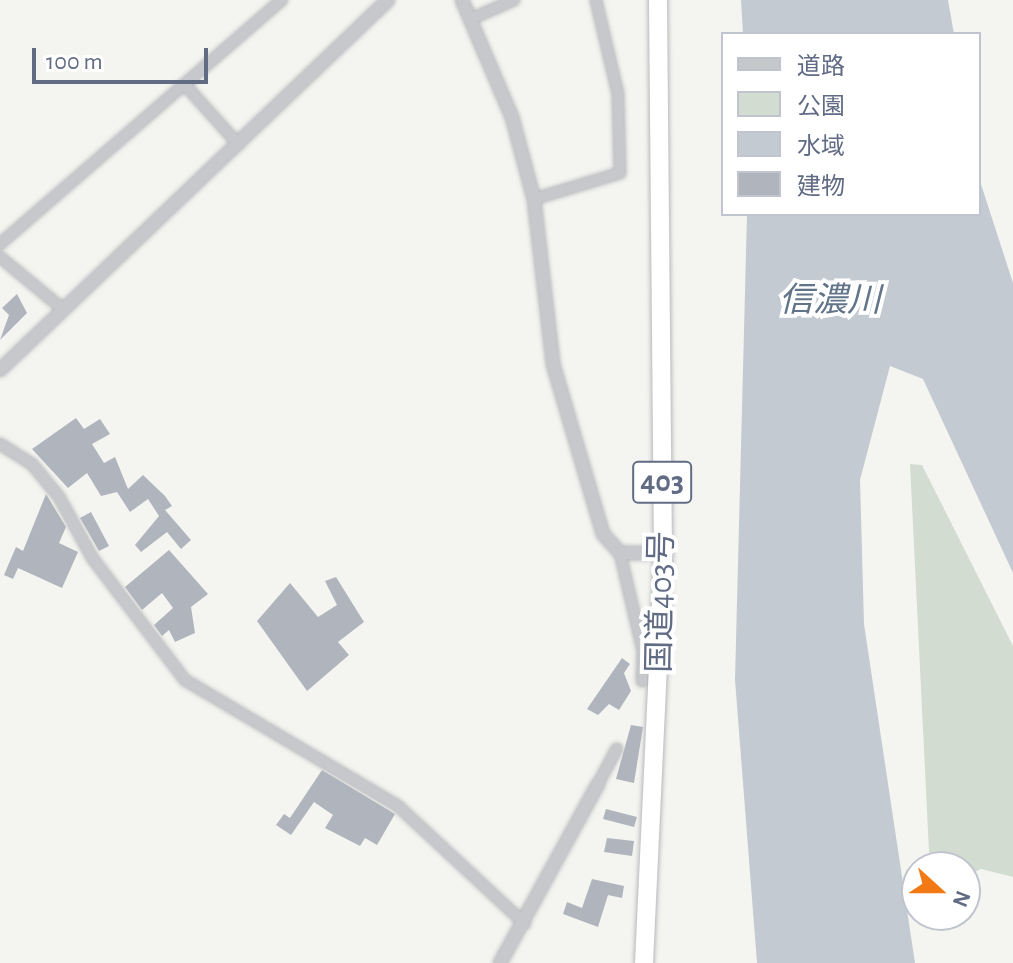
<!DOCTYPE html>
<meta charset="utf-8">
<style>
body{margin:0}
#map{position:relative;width:1013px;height:963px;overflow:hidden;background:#f4f5f0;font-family:"Alegreya Sans","Noto Sans JP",sans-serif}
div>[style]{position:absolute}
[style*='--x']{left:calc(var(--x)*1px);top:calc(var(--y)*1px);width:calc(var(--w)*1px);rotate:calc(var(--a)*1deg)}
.green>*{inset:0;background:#d3dcd1}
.water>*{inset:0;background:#c3cad2}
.building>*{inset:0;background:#b0b5bd}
.roads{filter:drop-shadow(0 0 2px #b8b9bd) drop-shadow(0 0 2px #b8b9bd)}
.minor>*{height:10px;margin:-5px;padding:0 5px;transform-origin:5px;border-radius:5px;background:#c6c8cc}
.tertiary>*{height:12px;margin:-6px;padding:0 6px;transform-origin:6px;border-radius:6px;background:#c6c8cc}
.trunk>*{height:18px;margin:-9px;padding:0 9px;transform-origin:9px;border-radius:9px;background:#fff}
span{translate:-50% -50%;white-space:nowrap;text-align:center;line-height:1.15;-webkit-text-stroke:8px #fff;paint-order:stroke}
.shield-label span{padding:2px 6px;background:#fff;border:2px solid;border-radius:6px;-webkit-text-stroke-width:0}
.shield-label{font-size:30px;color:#616c84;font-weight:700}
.street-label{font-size:32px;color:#616c84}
.water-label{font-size:34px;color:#617489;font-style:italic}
.legend{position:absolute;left:721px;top:32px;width:260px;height:184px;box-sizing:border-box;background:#fff;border:2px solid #c0c4ce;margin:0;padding:10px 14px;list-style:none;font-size:24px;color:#616c84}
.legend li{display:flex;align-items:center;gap:16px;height:40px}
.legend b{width:40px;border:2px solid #c0c4ce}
.north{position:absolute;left:901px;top:851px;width:80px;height:80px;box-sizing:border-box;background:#fff;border:2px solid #c0c4ce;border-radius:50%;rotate:111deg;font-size:22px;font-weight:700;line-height:32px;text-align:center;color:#616c84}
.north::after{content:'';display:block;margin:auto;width:28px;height:36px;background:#f27913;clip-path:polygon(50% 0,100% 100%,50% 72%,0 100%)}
.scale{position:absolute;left:32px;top:48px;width:176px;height:36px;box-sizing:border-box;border:4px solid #616c84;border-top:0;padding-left:10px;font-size:24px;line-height:28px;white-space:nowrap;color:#616c84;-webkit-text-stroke:6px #fff;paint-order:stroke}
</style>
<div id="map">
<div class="green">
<i style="clip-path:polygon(910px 464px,922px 465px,1013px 646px,1013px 877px,981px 869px,965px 877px,965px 867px,941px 867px,929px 852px)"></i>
</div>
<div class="water">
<i style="clip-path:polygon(741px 0,948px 0,954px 34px,743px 34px)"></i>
<i style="clip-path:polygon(979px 178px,1013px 283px,1013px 573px,923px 379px,890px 366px,860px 480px,864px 624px,915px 963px,757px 963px,735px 680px,747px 214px,979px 214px)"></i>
</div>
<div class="building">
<i style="clip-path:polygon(17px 294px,27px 313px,0 340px,9px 315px,2px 308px)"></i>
<i style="clip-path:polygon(76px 418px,84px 429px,100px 419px,110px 434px,92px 444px,104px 463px,115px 457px,128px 489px,143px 475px,165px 496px,172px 506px,165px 510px,191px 540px,181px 549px,167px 532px,141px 552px,135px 545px,159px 516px,148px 499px,130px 512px,117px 492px,101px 496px,87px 473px,68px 488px,32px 449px)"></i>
<i style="clip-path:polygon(46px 494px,66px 527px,59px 543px,78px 552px,62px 588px,18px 568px,13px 579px,4px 575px,16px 547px,23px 551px)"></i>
<i style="clip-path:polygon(91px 512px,109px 546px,99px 551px,80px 518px)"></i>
<i style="clip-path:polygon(169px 550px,208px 594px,191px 607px,195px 633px,175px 642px,169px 630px,162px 636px,154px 625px,173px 608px,162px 593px,142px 610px,125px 587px)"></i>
<i style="clip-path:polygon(336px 577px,364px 622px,338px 642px,349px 655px,307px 691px,257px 621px,290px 583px,318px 617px,337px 605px,325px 581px)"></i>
<i style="clip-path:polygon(622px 658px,630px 664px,624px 673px,631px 691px,619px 710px,609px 704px,598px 715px,587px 709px)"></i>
<i style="clip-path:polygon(631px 725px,643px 727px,634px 783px,616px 779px)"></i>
<i style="clip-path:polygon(322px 770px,395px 814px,377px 845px,365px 838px,360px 846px,325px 828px,333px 815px,314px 802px,291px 835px,276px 825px,284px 814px,290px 818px)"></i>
<i style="clip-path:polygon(606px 809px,637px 817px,634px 827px,603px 819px)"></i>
<i style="clip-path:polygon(607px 838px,634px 841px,632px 856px,604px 852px)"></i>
<i style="clip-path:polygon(592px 879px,624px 886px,622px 898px,608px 895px,598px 927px,563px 914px,567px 902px,582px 908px)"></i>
</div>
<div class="roads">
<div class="minor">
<i style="--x:471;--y:19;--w:47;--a:-23.8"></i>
<i style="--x:186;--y:86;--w:79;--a:48.1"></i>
<i style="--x:534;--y:199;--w:90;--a:-16.8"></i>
<i style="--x:620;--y:173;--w:79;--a:-91.5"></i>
<i style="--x:618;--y:94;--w:97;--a:-103.2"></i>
<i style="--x:0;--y:244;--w:373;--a:-40.9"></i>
<i style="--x:0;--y:257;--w:77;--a:39.7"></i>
<i style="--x:0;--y:444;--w:38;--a:32"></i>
<i style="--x:32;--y:464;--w:43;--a:50.7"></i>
<i style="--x:59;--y:497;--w:71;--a:61.3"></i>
<i style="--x:93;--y:559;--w:152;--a:52.8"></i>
<i style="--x:185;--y:680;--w:247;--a:30.6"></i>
<i style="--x:398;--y:806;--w:173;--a:42.9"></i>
<i style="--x:620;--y:553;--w:101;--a:76.8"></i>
<i style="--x:643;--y:651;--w:30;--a:92"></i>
<i style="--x:598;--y:784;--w:40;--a:-62"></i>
</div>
<div class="tertiary">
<i style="--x:462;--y:0;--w:127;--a:66.9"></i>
<i style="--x:512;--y:117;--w:85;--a:75"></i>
<i style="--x:534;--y:199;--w:166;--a:83.4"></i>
<i style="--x:553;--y:364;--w:177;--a:73.6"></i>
<i style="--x:603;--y:534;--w:25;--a:48"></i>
<i style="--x:620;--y:553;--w:43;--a:0"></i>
<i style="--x:0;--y:370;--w:536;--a:-43.64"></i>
<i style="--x:500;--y:963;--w:204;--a:-61.3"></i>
</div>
<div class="trunk">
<i style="--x:644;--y:963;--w:410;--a:-87.3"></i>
<i style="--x:663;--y:553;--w:553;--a:-90.52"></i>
</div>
</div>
<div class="shield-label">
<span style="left:662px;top:482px">403</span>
</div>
<div class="street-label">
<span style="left:661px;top:602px;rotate:-89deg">国道403号</span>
</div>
<div class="water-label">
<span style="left:830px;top:302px">信濃川</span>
</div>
<ul class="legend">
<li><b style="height:10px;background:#c6c8cc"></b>道路</li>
<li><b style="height:22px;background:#d3dcd1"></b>公園</li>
<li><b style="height:22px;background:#c3cad2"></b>水域</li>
<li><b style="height:22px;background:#b0b5bd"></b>建物</li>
</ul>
<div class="north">N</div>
<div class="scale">100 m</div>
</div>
